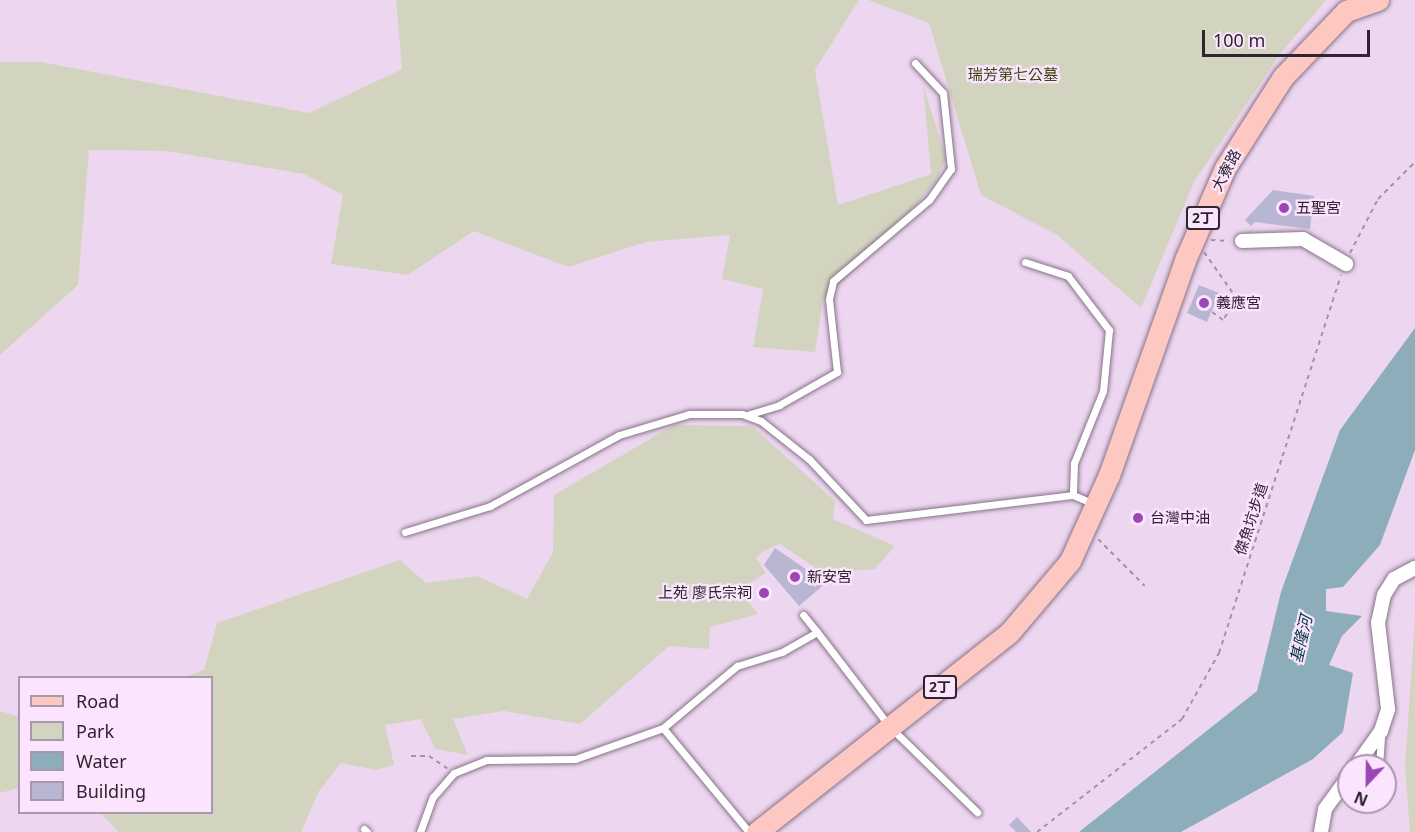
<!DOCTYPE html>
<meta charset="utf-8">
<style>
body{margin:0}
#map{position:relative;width:1415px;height:832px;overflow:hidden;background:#edd7f0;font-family:"Noto Sans","Noto Sans TC",sans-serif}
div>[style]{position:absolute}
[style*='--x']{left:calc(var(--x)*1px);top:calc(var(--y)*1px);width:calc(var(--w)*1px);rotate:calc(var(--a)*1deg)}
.green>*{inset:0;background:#d3d4bf}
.water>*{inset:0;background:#8cadb9}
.building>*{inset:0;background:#b9b6d3}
.path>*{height:2px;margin-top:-1px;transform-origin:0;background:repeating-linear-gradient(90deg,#a393a5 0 4.5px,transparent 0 9px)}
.roads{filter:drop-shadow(0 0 2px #877389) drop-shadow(0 0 2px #877389)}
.lane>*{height:7px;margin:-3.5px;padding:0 3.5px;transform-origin:3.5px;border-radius:3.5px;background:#fff}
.street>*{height:14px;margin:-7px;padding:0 7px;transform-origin:7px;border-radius:7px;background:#fff}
.primary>*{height:21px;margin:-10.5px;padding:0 10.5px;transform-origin:10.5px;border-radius:10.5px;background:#fec8c2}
.dots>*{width:16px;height:16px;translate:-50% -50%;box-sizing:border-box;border:3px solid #fbe4fe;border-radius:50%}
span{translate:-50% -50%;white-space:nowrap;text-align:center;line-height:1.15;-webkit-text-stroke:4.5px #fbe4fe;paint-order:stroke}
.shield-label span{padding:2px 4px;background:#fbe4fe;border:2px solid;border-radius:4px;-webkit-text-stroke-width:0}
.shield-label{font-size:14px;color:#2e262f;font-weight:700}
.park-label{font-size:15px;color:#444512}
.street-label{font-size:15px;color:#2e262f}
.poi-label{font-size:15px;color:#2e262f}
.left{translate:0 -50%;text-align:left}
.right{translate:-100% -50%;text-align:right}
.water-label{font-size:16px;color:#033746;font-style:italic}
.legend{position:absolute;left:18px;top:676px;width:195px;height:138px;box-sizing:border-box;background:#fbe4fe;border:2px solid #a998ab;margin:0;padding:8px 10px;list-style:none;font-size:18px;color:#2e262f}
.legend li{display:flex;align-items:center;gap:12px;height:30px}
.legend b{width:30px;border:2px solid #a998ab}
.north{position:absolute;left:1337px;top:754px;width:60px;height:60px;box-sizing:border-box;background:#fbe4fe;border:2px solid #a998ab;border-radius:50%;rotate:202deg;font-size:16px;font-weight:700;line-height:24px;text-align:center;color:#2e262f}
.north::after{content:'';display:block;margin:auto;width:21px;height:27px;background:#9a46b4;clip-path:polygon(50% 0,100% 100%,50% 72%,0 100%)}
.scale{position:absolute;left:1202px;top:30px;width:168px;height:27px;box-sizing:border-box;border:3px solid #2e262f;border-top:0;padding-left:8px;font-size:18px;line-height:21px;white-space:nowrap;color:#2e262f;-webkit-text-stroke:4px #fbe4fe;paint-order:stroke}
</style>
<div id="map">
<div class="green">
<i style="clip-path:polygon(396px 0,859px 0,815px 70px,838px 205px,931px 174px,923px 84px,946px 159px,936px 181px,878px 249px,823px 300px,815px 352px,753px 347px,763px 289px,722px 279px,730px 235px,646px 242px,568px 267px,474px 231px,408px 275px,331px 264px,343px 195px,304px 174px,167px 151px,89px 150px,78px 285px,0 355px,0 62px,41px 62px,309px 113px,402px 69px)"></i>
<i style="clip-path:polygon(868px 0,1326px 0,1280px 54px,1194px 182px,1141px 308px,1057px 235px,981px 195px,929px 23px)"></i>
<i style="clip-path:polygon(674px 425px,752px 426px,835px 501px,833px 519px,895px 546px,875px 569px,823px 573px,780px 544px,764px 551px,756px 558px,766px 573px,739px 590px,758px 614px,710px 627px,709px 649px,669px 646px,580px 724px,504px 711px,453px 719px,468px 755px,435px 749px,421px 719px,385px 725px,394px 765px,376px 770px,341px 763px,319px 791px,301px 832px,118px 832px,101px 813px,212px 812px,212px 678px,185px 677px,204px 670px,217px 623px,400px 560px,426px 583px,477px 576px,527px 599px,553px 552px,554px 495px)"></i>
<i style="clip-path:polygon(1415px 616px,1415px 832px,1410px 832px,1405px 767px)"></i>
<i style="clip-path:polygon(0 711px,20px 717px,19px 788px,0 793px)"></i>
</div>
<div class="water">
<i style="clip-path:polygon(1415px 328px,1415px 450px,1380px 545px,1343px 587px,1326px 589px,1326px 611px,1362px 616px,1342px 636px,1329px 665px,1353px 673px,1343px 732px,1313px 759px,1181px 832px,1079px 832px,1257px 691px,1281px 592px,1340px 430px)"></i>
</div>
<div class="building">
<i style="clip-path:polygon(1273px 190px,1314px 196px,1310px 229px,1255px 222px,1251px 226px,1245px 220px)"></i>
<i style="clip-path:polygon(1199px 285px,1219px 293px,1207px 322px,1187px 313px)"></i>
<i style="clip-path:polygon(775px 548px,826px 583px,799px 606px,764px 565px)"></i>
<i style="clip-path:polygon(1017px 817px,1031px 832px,1016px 832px,1009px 825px)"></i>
</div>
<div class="path">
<i style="--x:1211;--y:240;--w:18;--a:3"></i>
<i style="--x:1204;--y:252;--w:57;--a:54.9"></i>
<i style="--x:1237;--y:299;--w:25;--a:124"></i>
<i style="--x:1223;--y:320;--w:14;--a:-144"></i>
<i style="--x:1350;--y:253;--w:61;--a:-62.6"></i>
<i style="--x:1378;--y:199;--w:52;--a:-45"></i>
<i style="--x:1098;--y:539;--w:66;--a:45"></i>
<i style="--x:411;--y:756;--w:18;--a:0"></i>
<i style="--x:429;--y:756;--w:22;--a:34"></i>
<i style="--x:1037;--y:832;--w:184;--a:-37.9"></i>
<i style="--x:1182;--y:719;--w:76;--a:-60.7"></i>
<i style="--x:1219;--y:653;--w:397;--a:-72.1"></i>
</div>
<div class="roads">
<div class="lane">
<i style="--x:1025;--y:262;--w:45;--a:18"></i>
<i style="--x:1068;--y:276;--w:68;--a:52.8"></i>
<i style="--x:1109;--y:330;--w:61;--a:95.6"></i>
<i style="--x:1103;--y:391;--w:78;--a:111.9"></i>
<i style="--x:1074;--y:463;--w:32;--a:92"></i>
<i style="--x:747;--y:415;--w:34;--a:-17"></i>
<i style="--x:779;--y:405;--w:67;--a:-29.6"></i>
<i style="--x:837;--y:372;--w:73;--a:-96.3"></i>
<i style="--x:829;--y:299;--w:18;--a:-77"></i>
<i style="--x:833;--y:281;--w:126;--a:-40.2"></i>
<i style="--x:929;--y:200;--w:38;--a:-55"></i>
<i style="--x:951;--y:169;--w:76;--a:-96"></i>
<i style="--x:943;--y:93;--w:41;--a:-133"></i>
<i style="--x:405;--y:532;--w:89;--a:-17"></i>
<i style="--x:490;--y:506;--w:147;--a:-28.8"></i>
<i style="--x:619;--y:435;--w:73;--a:-16.7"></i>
<i style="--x:689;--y:414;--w:53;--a:0"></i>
<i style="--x:742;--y:414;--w:20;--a:20"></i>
<i style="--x:761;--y:421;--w:61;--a:38.4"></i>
<i style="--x:809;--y:459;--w:83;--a:46.9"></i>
<i style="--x:866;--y:520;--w:209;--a:-6.9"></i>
<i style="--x:1073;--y:495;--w:23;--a:23"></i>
<i style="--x:817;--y:632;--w:120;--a:52.5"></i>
<i style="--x:890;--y:727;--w:122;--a:44.3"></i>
<i style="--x:1379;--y:766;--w:32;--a:-86"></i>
<i style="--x:364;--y:829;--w:4;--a:45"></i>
<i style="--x:420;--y:832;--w:37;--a:-70"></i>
<i style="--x:433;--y:797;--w:32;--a:-49"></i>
<i style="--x:454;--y:773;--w:35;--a:-22"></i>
<i style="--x:486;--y:760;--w:89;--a:-0.6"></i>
<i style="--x:575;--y:759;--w:93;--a:-19.4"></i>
<i style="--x:749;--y:832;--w:135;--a:-129.6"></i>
<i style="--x:663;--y:728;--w:97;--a:-40"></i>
<i style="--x:737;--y:666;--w:47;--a:-17.3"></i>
<i style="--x:782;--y:652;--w:40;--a:-29.7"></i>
<i style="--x:817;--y:632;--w:22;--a:-129"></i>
</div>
<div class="street">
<i style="--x:1242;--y:241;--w:61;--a:-1.9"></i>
<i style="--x:1303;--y:239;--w:50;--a:30.2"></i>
<i style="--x:1356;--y:766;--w:43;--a:-54.5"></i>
<i style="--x:1381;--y:731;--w:23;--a:-72"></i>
<i style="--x:1388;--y:709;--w:87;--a:-96.6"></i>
<i style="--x:1378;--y:623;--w:29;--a:-78"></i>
<i style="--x:1384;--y:595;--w:19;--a:-58"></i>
<i style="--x:1394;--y:579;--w:24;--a:-28"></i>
<i style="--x:1321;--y:832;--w:23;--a:-80"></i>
<i style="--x:1325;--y:809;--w:41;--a:-54"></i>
</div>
<div class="primary">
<i style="--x:757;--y:832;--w:321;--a:-38.3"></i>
<i style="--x:1009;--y:633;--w:94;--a:-49.7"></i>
<i style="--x:1070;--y:561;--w:94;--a:-65.6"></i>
<i style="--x:1109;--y:475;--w:228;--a:-70.5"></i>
<i style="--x:1185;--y:260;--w:100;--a:-66.5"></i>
<i style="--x:1225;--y:168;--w:108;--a:-57.5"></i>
<i style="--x:1283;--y:77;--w:91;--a:-46.3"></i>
<i style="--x:1346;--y:11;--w:34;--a:-19"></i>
</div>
</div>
<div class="dots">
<i style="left:1284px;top:208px;background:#9a46b4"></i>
<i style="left:1204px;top:303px;background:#9a46b4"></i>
<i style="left:1138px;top:518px;background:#9a46b4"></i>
<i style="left:795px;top:577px;background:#9a46b4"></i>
<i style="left:764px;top:593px;background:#9a46b4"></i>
</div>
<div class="shield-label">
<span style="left:1203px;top:218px">2丁</span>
<span style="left:940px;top:687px">2丁</span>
</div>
<div class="park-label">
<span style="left:1013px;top:75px">瑞芳第七公墓</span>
</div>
<div class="street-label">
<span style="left:1226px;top:170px;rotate:-62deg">大寮路</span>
<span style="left:1251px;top:519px;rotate:-72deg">傑魚坑步道</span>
</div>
<div class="poi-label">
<span class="left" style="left:1296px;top:208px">五聖宮</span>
<span class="left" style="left:1216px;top:303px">義應宮</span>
<span class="left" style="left:1150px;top:518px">台灣中油</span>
<span class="left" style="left:807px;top:577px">新安宮</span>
<span class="right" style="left:752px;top:593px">上苑 廖氏宗祠</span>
</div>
<div class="water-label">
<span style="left:1301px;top:639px;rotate:-77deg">基隆河</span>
</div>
<ul class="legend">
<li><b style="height:8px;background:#fec8c2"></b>Road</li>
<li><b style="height:16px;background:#d3d4bf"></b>Park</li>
<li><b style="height:16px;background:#8cadb9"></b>Water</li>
<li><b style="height:16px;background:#b9b6d3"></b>Building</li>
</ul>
<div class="north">N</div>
<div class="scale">100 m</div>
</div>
